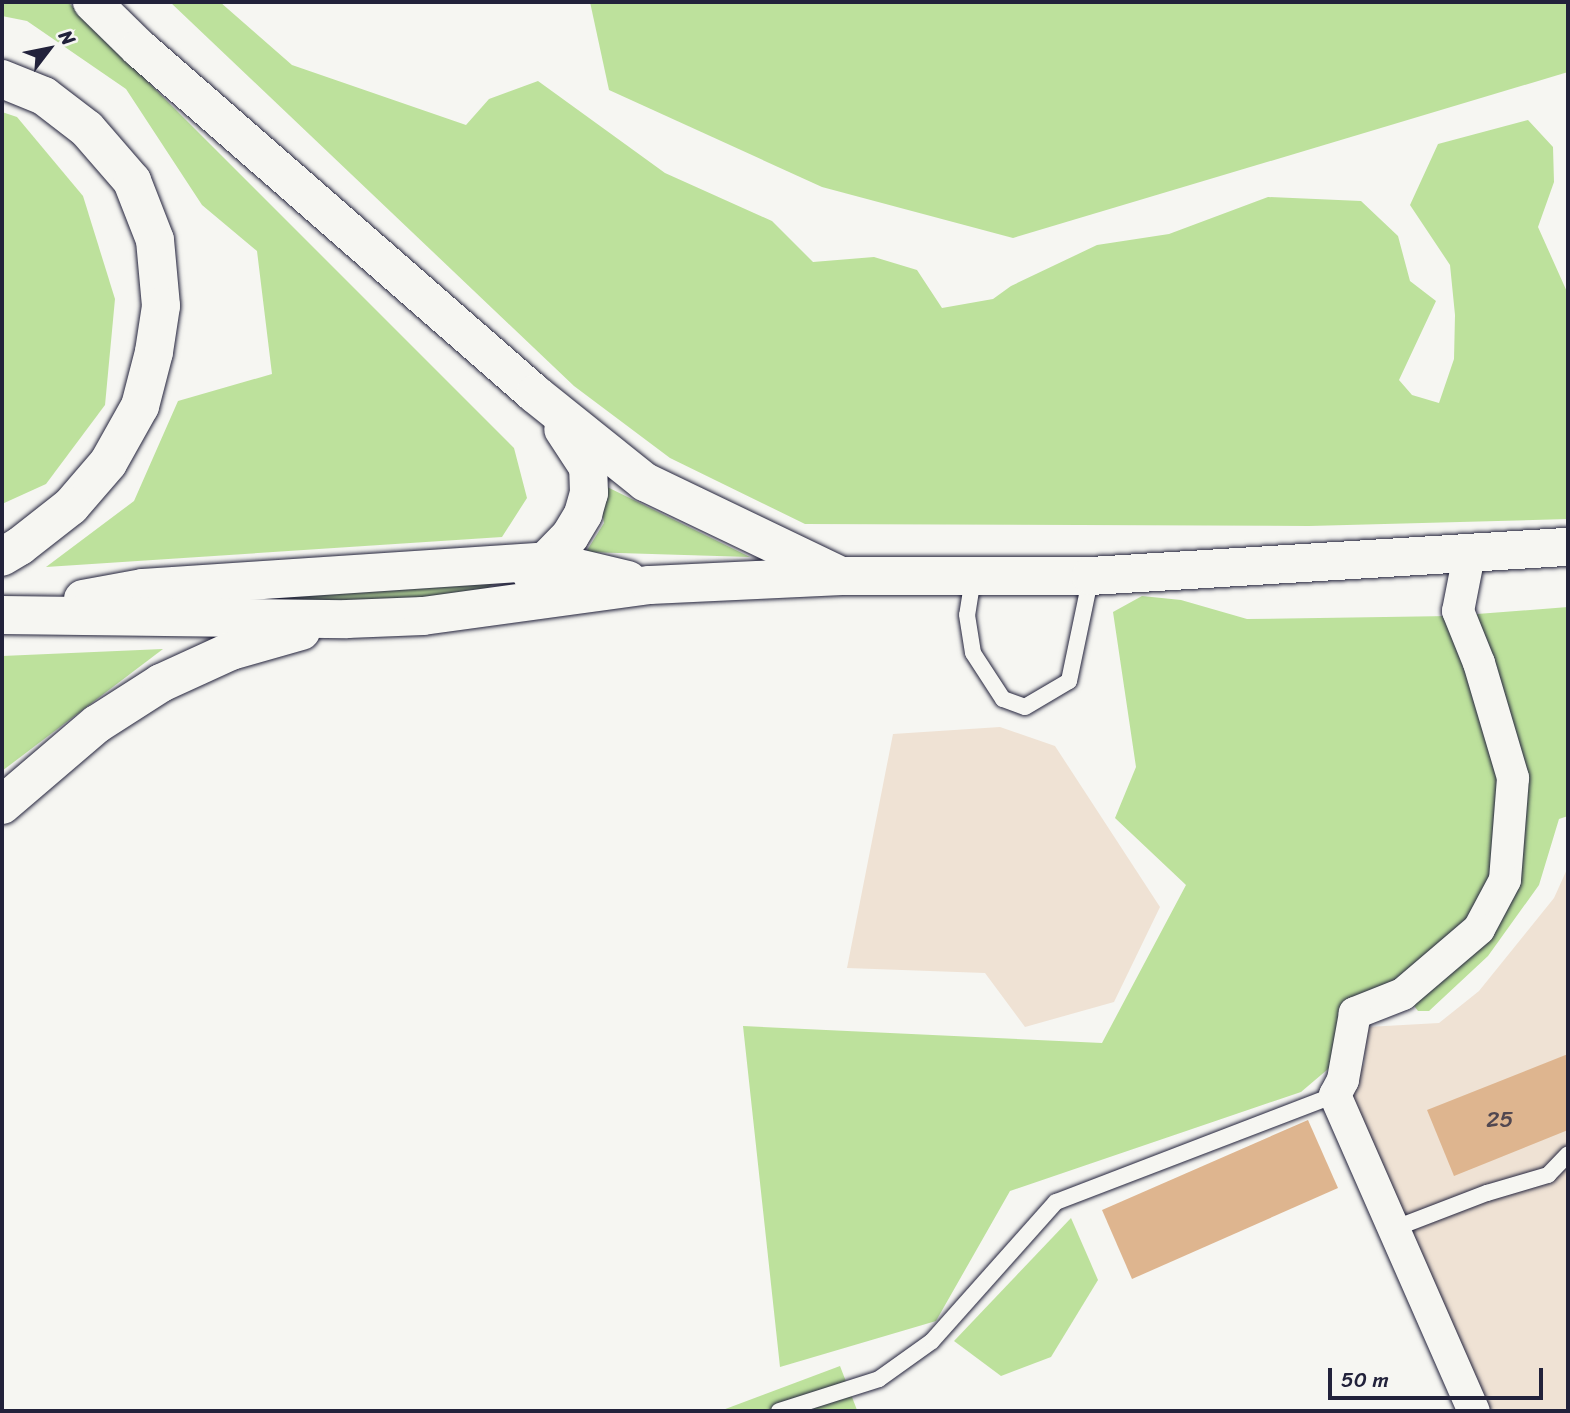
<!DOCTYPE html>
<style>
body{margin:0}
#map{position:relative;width:1570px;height:1413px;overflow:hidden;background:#f6f6f2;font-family:Sriracha,sans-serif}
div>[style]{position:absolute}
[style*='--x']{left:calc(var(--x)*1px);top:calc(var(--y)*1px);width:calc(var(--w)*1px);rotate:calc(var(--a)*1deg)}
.built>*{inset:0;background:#efe2d4}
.green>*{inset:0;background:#bde19c}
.building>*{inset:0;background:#deb58f}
.roads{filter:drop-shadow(0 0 2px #22223b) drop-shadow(0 0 2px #22223b)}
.lane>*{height:16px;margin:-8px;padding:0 8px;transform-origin:8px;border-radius:8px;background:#f6f6f2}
.street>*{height:32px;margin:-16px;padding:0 16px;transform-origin:16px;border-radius:16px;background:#f6f6f2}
.secondary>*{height:38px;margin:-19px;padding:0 19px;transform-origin:19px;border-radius:19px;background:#f6f6f2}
span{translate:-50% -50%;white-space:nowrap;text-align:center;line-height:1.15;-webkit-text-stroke:6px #f6f6f2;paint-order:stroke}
.number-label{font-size:23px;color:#514750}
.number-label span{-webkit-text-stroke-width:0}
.frame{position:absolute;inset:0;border:4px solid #22223b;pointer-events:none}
.north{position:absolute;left:14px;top:14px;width:70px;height:70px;-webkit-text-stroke:5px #f6f6f2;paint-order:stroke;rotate:58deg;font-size:19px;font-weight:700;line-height:28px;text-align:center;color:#22223b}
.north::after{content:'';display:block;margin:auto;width:24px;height:32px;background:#22223b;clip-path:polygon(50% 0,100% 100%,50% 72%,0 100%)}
.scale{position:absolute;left:1328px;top:1368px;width:215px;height:32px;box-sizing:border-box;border:4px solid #22223b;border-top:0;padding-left:9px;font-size:21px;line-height:24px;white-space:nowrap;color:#22223b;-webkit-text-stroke:5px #f6f6f2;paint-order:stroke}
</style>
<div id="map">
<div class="built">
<i style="clip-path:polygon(1000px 727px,1055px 746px,1160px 907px,1114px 1002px,1025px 1027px,985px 973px,847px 968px,893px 734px)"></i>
<i style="clip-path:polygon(1568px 867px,1568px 1411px,1459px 1411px,1329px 1107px,1364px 1064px,1367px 1027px,1439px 1023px,1479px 991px,1554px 898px)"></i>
</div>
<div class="green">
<i style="clip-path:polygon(2px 2px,68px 2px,514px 448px,527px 498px,502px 537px,46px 567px,134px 501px,178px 401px,272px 374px,257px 251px,202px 205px,126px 89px,27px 21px,2px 16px)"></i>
<i style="clip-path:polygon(170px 2px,220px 2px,292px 65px,466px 125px,489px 99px,538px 81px,665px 173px,772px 221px,813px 262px,874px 257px,917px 270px,942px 308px,993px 299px,1011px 286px,1097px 245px,1169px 234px,1268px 197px,1361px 201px,1398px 236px,1410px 281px,1436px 301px,1399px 380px,1412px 395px,1439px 403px,1454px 359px,1455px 315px,1450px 265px,1410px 205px,1438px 144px,1528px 120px,1553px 147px,1554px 182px,1538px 227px,1568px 294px,1568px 519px,1309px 526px,805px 524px,670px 458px,574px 386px)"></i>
<i style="clip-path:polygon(590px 2px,1568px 2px,1568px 72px,1013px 238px,822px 187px,609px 90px)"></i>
<i style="clip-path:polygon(2px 112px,17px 117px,83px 196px,115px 299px,105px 405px,46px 484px,2px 504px)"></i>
<i style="clip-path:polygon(597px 482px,750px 557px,586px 552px,604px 523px)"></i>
<i style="clip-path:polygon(499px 579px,478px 596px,259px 610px,174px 599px)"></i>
<i style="clip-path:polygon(1142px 596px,1181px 600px,1247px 619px,1450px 616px,1505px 783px,1497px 885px,1460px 927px,1390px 990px,1341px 1058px,1301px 1092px,1010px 1191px,936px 1321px,780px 1367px,743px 1026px,1102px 1043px,1186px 885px,1115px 818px,1136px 767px,1113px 612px)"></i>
<i style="clip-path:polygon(1568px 607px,1568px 816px,1559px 819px,1539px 885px,1488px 956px,1429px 1011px,1418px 1011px,1409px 999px,1486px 931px,1520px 782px,1464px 615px)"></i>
<i style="clip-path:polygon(163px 649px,2px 771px,2px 656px)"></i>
<i style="clip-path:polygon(1071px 1218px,1098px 1280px,1051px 1357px,1001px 1376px,954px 1341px)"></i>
<i style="clip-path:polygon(840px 1366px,857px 1410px,860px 1411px,720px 1411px)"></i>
</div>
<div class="building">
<i style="clip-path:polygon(1568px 1054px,1568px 1130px,1454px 1176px,1427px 1110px)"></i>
<i style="clip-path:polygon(1308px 1120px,1338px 1188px,1132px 1279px,1102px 1210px)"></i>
</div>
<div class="roads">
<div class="lane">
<i style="--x:973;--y:578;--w:37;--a:99"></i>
<i style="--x:967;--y:615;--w:38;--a:81"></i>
<i style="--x:973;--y:653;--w:55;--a:56.9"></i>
<i style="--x:1003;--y:699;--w:23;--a:20"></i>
<i style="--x:1025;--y:707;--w:51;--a:-30.6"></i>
<i style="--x:1069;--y:681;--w:107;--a:-78.2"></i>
<i style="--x:1393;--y:1229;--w:101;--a:-21"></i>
<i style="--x:1487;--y:1193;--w:64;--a:-16.4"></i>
<i style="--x:1548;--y:1175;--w:29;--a:-46"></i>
<i style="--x:779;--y:1411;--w:105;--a:-17.7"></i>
<i style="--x:879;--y:1379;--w:65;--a:-35.6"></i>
<i style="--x:932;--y:1341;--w:186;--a:-48.3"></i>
<i style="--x:1056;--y:1202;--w:299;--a:-21"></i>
</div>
<div class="street">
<i style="--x:1470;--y:550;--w:62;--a:101.1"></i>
<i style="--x:1458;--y:611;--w:56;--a:68"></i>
<i style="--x:1479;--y:663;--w:120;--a:73.5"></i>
<i style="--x:1513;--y:778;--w:102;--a:94.5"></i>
<i style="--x:1505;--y:880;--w:55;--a:118"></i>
<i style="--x:1479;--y:929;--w:100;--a:139.5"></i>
<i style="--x:1403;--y:994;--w:52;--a:158.4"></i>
<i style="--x:1355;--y:1013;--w:68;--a:100.2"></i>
<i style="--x:1343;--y:1080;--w:17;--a:118"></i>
<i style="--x:1335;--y:1095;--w:345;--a:66.3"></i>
</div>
<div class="secondary">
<i style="--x:92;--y:2;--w:66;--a:44.4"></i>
<i style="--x:139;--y:48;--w:526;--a:41.14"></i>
<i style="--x:535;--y:394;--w:141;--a:38.7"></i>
<i style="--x:645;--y:482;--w:213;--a:25.6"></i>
<i style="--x:2;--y:79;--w:45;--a:22"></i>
<i style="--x:44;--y:96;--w:54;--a:37.5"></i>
<i style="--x:87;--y:129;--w:69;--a:49.1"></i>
<i style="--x:132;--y:181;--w:63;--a:68.7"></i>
<i style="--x:155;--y:240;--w:66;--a:84.8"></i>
<i style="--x:161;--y:306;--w:47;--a:98.7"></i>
<i style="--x:154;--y:352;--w:56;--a:104.5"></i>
<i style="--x:140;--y:406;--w:65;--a:119.3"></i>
<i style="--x:108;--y:463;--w:57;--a:130.7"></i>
<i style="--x:71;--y:506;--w:65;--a:141.9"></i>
<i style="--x:20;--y:546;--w:21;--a:149"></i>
<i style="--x:532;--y:575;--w:54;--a:-45.7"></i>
<i style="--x:570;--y:536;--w:26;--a:-59"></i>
<i style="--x:583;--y:514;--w:22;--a:-74"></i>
<i style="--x:589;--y:493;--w:26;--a:-92"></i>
<i style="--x:588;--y:467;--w:45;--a:-123.3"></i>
<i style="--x:83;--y:599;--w:61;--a:-10.4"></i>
<i style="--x:143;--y:588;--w:406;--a:-3.8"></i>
<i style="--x:548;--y:561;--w:82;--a:13.4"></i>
<i style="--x:2;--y:615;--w:345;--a:0.7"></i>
<i style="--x:347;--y:619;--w:76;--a:-2.3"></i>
<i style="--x:423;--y:616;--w:229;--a:-7.8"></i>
<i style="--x:650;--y:585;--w:192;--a:-2.7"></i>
<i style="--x:842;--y:576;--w:249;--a:0"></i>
<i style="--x:1091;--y:576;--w:478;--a:-3.5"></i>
<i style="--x:2;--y:805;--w:125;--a:-40.5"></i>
<i style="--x:97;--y:724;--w:76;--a:-32.6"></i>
<i style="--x:161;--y:683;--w:77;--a:-24.6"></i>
<i style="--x:231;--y:651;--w:73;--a:-15.9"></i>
</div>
</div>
<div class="number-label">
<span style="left:1500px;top:1120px">25</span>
</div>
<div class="frame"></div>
<div class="north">N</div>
<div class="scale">50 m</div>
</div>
